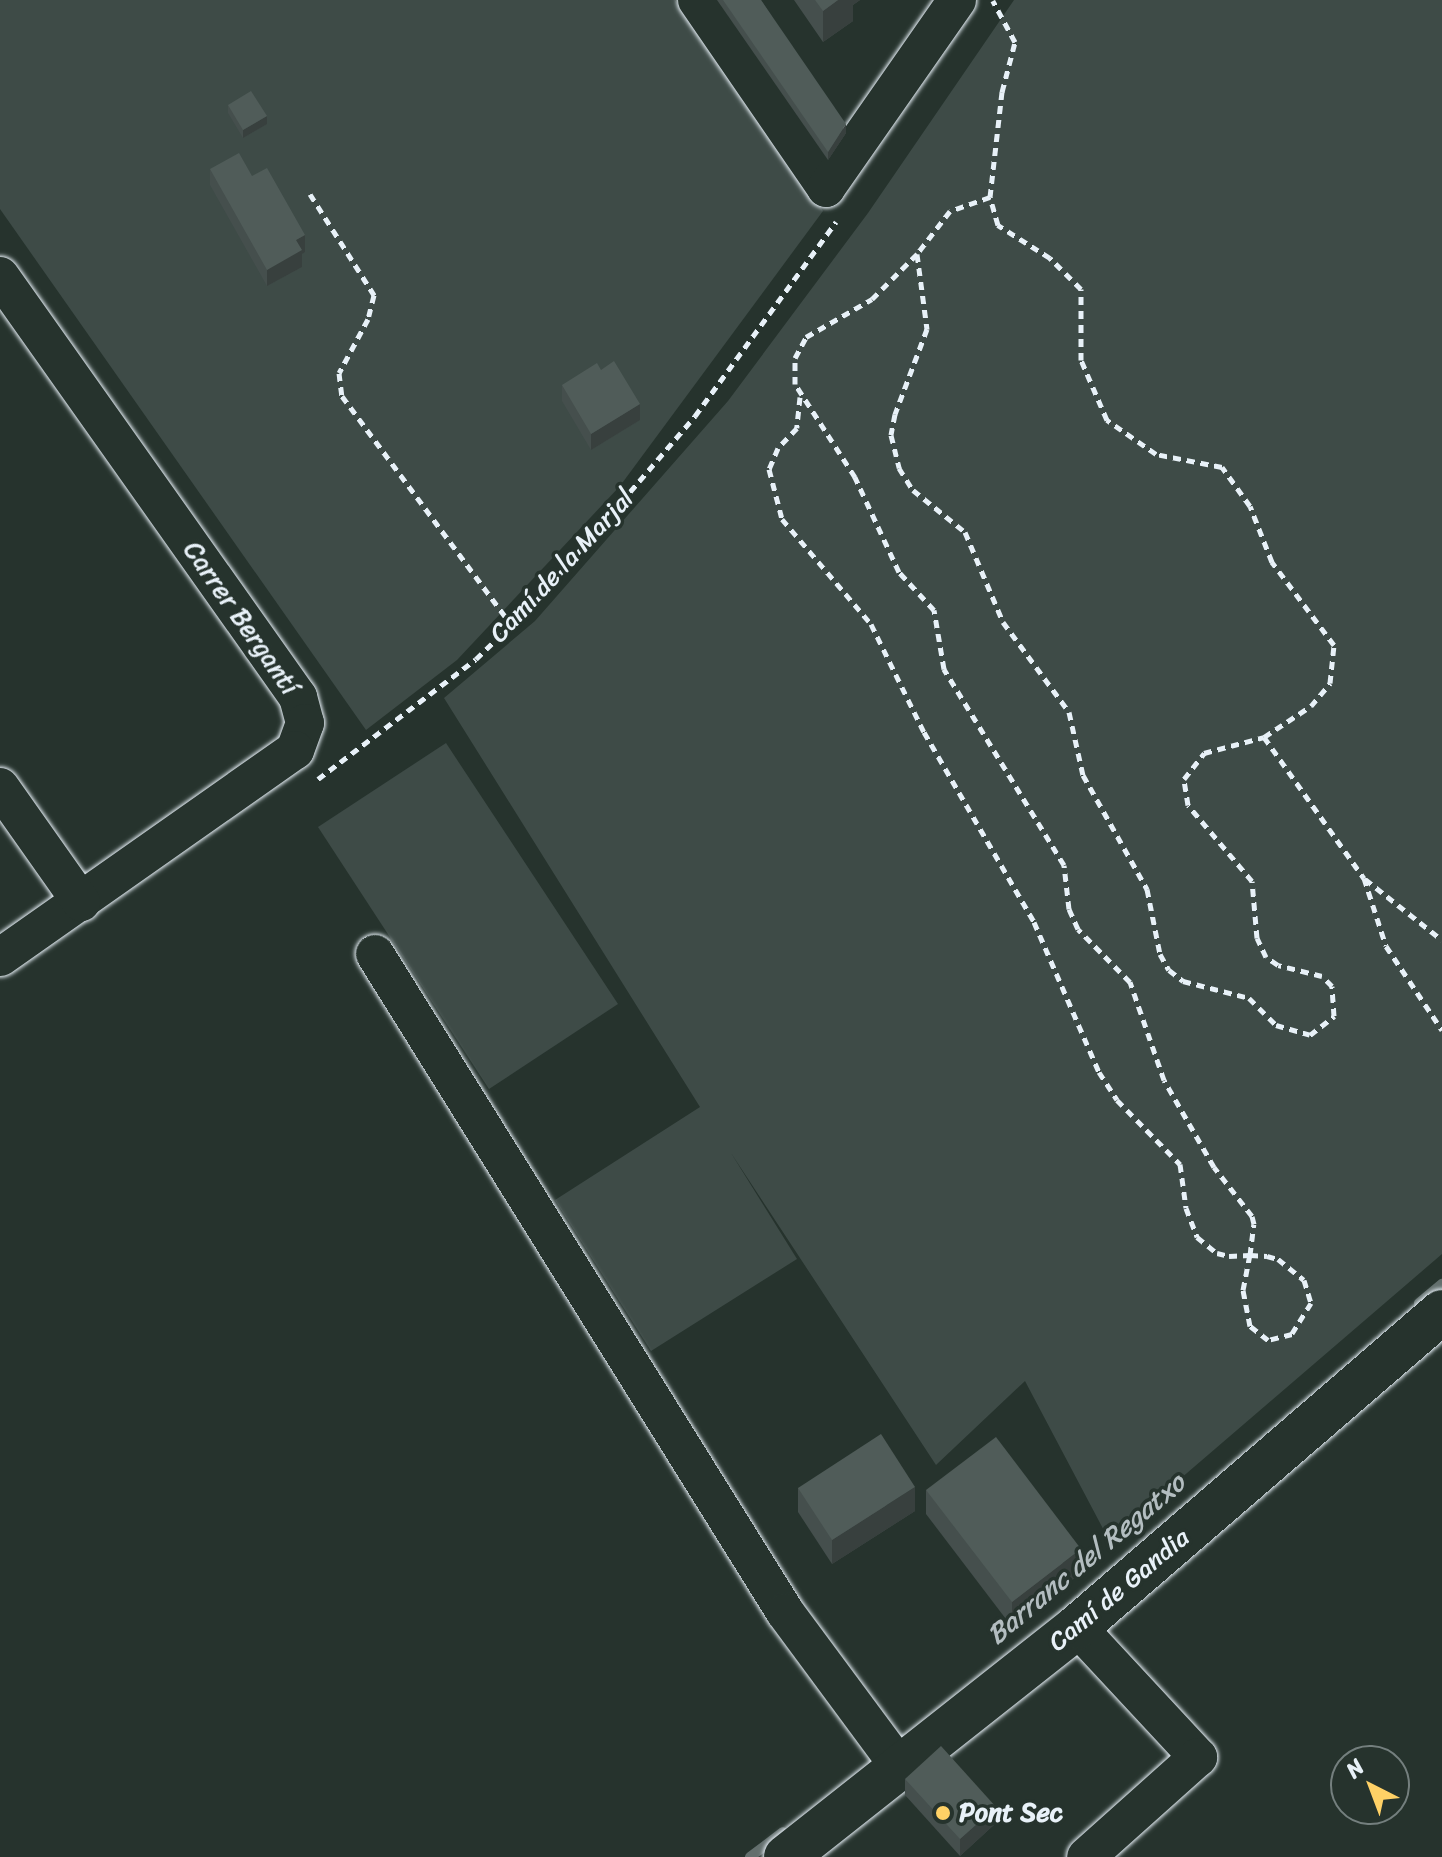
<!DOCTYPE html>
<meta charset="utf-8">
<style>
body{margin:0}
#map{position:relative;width:1442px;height:1857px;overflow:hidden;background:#26332d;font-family:Sriracha,sans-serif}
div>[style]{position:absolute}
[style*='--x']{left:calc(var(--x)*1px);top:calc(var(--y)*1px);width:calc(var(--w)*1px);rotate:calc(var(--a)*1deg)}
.green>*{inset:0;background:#3e4b47}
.stream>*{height:10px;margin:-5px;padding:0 5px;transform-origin:5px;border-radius:5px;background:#636f6d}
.path>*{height:5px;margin-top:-2.5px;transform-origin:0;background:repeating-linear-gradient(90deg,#e8f1f8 0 8px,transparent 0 14px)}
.roads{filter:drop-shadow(0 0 2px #e8f1f8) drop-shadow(0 0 2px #e8f1f8)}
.minor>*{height:38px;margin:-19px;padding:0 19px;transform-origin:19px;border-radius:19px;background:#26332d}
.major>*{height:44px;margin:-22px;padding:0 22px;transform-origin:22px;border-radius:22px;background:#26332d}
.wall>*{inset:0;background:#454f4d}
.shaded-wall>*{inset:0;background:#38403e}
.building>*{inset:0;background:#505c59}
.dots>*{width:22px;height:22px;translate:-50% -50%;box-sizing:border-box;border:4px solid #26332d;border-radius:50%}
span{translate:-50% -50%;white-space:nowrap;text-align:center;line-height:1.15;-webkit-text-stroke:7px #26332d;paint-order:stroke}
.street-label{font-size:26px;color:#e8f1f8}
.poi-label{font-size:26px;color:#e8f1f8;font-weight:700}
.left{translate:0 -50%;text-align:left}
.water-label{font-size:28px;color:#b3bdc0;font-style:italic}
.north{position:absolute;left:1330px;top:1745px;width:80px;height:80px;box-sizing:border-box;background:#26332d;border:2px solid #747f7e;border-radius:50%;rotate:318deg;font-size:22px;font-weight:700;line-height:32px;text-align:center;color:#e8f1f8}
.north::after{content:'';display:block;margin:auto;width:28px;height:36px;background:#ffd166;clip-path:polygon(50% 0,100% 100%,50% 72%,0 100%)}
</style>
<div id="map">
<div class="green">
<i style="clip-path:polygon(0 0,675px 0,823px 211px,620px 486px,457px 660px,366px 730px,0 209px)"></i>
<i style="clip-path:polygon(1014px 0,1442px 0,1442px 1254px,1109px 1540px,1025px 1381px,936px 1465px,731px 1153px,797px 1259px,651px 1351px,555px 1200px,700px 1107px,444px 698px,535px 621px,728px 401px,868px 213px)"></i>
<i style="clip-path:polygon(446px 743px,618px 1004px,489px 1089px,318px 827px)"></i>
</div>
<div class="stream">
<i style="--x:1419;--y:1303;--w:30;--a:-40"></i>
<i style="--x:750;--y:1857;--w:41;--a:-37.1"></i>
</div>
<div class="path">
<i style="--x:310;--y:194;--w:120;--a:57.6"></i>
<i style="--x:374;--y:295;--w:25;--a:104"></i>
<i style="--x:368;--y:319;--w:61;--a:118.2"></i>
<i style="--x:339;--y:373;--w:23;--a:83"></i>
<i style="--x:342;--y:396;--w:284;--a:53.5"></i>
<i style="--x:990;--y:197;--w:42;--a:160.7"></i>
<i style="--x:950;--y:211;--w:54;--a:127.5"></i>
<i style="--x:917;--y:254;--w:76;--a:82.4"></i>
<i style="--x:927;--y:329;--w:91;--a:110.6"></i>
<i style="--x:895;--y:414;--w:21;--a:101"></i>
<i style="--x:891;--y:435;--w:34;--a:76"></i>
<i style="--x:899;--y:468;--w:26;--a:58"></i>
<i style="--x:913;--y:490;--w:67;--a:38.9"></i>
<i style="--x:965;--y:532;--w:98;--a:67.1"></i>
<i style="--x:1003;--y:622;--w:112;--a:53.7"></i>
<i style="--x:1069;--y:712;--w:65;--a:77.5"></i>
<i style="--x:1083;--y:775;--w:131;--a:60.7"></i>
<i style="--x:1147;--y:889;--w:66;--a:78.7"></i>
<i style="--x:1160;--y:954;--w:18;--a:61"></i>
<i style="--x:1169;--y:970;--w:18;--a:38"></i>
<i style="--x:1183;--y:981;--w:68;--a:14.4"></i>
<i style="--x:1249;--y:998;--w:38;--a:45"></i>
<i style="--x:1276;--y:1025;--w:35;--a:16"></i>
<i style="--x:1310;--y:1035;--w:31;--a:-38"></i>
<i style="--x:1334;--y:1016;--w:30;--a:-94"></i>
<i style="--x:1332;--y:986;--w:14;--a:-135"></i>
<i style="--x:1322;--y:976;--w:45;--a:-166"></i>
<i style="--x:1278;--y:965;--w:14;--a:-146"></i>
<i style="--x:1266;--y:957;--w:21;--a:-115"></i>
<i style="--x:1257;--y:938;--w:57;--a:-95"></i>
<i style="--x:1252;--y:881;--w:99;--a:-130.1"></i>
<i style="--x:1188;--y:805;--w:26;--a:-99"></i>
<i style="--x:1184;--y:779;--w:33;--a:-52"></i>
<i style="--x:1204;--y:753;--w:62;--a:-14.9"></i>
<i style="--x:1264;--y:737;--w:56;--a:-33.4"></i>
<i style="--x:1311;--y:706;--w:30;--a:-50"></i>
<i style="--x:1330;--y:683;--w:38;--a:-84"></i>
<i style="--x:1334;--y:645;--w:104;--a:-126.8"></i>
<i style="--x:1272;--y:562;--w:60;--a:-111.4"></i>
<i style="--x:1250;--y:506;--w:48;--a:-125.7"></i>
<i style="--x:1222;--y:467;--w:67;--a:-168.9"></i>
<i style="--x:1156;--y:454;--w:60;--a:-145.2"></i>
<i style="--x:1107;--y:420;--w:65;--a:-113.4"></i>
<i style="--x:1081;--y:360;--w:71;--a:-90"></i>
<i style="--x:1081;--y:289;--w:44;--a:-135"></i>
<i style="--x:1050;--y:258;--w:62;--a:-147.6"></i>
<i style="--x:998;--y:225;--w:29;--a:-106"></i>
<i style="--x:990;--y:197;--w:106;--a:-83.5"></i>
<i style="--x:1002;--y:92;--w:52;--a:-75.4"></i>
<i style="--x:1015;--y:42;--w:47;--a:-118.2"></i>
<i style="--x:800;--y:397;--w:31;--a:96"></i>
<i style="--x:797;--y:428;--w:28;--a:134"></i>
<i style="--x:778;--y:448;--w:23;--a:113"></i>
<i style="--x:769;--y:469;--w:52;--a:75.4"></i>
<i style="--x:782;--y:519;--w:138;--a:49.7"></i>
<i style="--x:871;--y:624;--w:120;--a:63.9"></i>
<i style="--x:924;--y:732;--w:220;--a:59.9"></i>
<i style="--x:1034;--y:922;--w:163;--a:66.6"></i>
<i style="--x:1099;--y:1072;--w:33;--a:57"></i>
<i style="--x:1117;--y:1100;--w:90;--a:45.5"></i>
<i style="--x:1180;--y:1164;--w:44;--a:82.2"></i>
<i style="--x:1186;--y:1208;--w:31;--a:69"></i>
<i style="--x:1197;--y:1237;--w:26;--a:39"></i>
<i style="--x:1217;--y:1253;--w:12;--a:14"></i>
<i style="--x:1229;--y:1256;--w:21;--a:-3"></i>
<i style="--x:1250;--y:1255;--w:17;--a:3"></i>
<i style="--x:1267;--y:1256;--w:11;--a:15"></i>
<i style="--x:1278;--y:1259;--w:33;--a:39"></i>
<i style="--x:1304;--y:1280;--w:24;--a:73"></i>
<i style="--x:1311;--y:1303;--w:36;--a:122"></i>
<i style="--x:1292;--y:1334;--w:25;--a:166"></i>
<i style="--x:1268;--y:1340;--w:23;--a:-142"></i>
<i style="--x:1250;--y:1326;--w:37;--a:-101"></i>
<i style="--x:1243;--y:1290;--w:36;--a:-79"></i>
<i style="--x:1250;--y:1255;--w:31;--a:-83"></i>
<i style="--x:1254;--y:1224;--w:8;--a:-104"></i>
<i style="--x:1252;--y:1216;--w:62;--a:-127.8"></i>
<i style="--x:1214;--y:1167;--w:100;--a:-119.9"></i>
<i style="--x:1164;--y:1080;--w:104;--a:-109.1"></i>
<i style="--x:1130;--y:982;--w:74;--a:-134.5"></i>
<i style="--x:1078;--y:929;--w:22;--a:-114"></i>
<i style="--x:1069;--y:909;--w:44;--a:-96.5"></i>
<i style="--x:1064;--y:865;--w:230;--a:-121.5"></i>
<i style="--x:944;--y:669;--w:60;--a:-99.6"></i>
<i style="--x:934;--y:610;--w:52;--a:-132.6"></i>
<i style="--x:899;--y:572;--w:105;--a:-114.9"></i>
<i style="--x:855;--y:477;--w:111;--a:-122.8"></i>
<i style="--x:795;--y:384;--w:26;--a:-90"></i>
<i style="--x:795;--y:358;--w:24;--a:-62"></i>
<i style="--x:806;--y:337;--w:76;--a:-29.9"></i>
<i style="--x:872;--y:299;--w:64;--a:-45"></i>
<i style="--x:1264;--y:737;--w:173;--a:54.7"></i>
<i style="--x:1364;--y:878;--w:71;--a:72.1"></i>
<i style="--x:1386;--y:946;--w:101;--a:56.3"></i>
<i style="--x:318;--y:779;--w:198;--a:-37.2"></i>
<i style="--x:476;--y:659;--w:88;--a:-44.1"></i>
<i style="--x:539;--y:598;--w:240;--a:-49.4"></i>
<i style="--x:695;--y:416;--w:240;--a:-54"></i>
<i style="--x:1365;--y:879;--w:98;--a:38.4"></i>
</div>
<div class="roads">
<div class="minor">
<i style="--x:697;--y:0;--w:228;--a:55.5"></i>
<i style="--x:826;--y:188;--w:229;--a:-55.1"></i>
<i style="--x:0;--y:276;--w:516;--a:54.71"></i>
<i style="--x:298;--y:697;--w:27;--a:75"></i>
<i style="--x:305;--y:723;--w:29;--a:110"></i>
<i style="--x:295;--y:750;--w:360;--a:144.9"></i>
<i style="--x:0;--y:787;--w:141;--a:54.8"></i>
<i style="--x:375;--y:954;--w:775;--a:58.07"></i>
<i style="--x:785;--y:1612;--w:197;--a:53.5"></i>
<i style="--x:1077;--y:1627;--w:178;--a:47.1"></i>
<i style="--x:1198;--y:1757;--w:150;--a:138.2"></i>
</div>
<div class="major">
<i style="--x:786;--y:1857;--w:371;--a:-38.3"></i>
<i style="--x:1077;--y:1627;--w:482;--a:-40.8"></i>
</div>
</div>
<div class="wall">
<i style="clip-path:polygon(717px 0,761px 0,846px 133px,828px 160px)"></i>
<i style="clip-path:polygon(794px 0,860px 0,853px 5px,853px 21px,823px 42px)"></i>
<i style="clip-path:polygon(228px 105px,267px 124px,243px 138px,228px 113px)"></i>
<i style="clip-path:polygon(210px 169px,252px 176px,305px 252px,302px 254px,302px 267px,267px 286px,210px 185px)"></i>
<i style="clip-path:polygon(601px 370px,640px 420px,591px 450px,562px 401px,562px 385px)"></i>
<i style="clip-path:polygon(798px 1488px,915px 1511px,832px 1564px,798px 1512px)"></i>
<i style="clip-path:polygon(926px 1490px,1081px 1573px,1012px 1627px,926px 1514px)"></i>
<i style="clip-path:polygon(905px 1779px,996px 1823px,960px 1856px,905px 1795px)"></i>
</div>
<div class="shaded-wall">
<i style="clip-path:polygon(838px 0,860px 0,853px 5px,853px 21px,823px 42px,823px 11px)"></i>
<i style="clip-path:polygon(267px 116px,267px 124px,243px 138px,243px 130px)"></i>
<i style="clip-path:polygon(846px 124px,846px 133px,828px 160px,828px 152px)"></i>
<i style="clip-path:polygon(305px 235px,305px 252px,302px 254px,302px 267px,267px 286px,267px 270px,296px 240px)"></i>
<i style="clip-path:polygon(640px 404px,640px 420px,591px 450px,591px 434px)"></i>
<i style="clip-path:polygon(915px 1487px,915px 1511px,832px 1564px,832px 1540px)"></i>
<i style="clip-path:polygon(1081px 1549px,1081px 1573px,1012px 1627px,1012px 1602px)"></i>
<i style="clip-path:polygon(996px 1807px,996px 1823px,960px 1856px,960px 1839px)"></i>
</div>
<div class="building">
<i style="clip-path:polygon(723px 0,761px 0,846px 124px,828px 152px)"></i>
<i style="clip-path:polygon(815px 0,838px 0,823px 11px)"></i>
<i style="clip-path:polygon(251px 91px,267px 116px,243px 130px,228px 105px)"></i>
<i style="clip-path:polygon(239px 153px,252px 176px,267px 168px,305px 235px,296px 240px,302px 250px,267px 270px,210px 169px)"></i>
<i style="clip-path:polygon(614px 361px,640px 404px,591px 434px,562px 385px,597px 363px,601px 370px)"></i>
<i style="clip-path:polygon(881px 1434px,915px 1487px,832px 1540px,798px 1488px)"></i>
<i style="clip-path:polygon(996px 1437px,1081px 1549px,1012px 1602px,926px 1490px)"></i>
<i style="clip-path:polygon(941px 1746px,996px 1807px,960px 1839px,905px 1779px)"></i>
</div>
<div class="dots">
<i style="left:943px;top:1813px;background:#ffd166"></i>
</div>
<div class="street-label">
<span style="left:562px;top:566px;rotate:-47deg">Camí de la Marjal</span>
<span style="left:241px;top:618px;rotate:55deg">Carrer Bergantí</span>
<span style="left:1119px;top:1590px;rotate:-40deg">Camí de Gandia</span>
</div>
<div class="poi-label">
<span class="left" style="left:959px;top:1813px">Pont Sec</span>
</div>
<div class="water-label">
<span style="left:1086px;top:1559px;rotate:-40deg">Barranc del Regatxo</span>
</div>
<div class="north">N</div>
</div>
